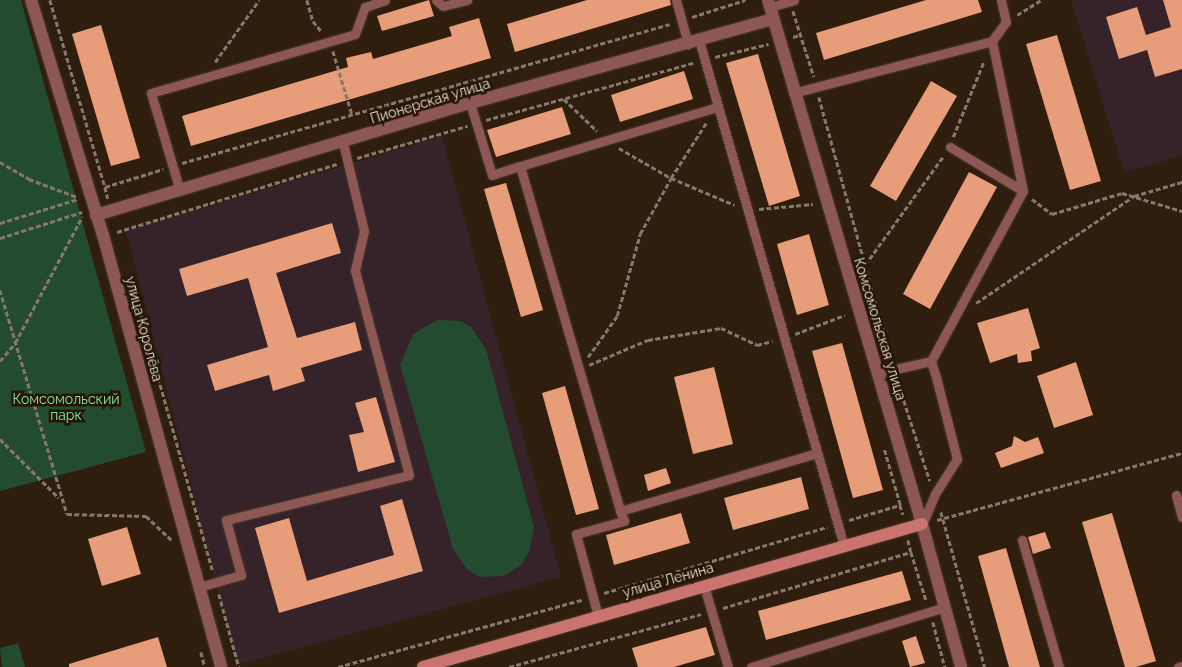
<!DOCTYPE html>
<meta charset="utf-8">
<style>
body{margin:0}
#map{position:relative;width:1182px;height:667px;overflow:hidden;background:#2f1e0d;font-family:Raleway,sans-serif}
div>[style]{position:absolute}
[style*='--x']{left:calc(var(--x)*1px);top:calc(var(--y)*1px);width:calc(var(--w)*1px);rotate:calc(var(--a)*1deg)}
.education>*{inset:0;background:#362329}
.green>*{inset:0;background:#224b2f}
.building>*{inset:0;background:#e79d7a}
.path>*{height:2.5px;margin-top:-1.25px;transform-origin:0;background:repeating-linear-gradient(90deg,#86786a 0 5px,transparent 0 7.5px)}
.roads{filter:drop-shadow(0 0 1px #493929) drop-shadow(0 0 1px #493929)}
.lane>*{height:9px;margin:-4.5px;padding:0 4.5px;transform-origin:4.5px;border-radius:4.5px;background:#8d5754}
.street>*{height:12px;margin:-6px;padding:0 6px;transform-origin:6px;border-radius:6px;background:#8d5754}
.secondary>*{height:12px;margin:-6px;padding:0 6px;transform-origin:6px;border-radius:6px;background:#ca7470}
span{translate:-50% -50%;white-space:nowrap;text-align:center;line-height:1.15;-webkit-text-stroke:5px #251505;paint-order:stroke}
.street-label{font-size:14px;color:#ece1d6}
.park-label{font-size:14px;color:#83e3a0}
</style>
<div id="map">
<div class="education">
<i style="clip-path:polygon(1071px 0,1182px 0,1182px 156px,1124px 172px)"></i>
<i style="clip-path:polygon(442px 136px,561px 577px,237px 665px,126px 231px)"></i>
</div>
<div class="green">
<i style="clip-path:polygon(0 0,21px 0,146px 452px,0 491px)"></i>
<i style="clip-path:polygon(437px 320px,461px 321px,471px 327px,486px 349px,534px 527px,529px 552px,521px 565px,504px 576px,479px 577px,466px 568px,453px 549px,400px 365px,413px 334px)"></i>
<i style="clip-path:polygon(18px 643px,25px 667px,2px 667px,0 648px)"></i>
</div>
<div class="building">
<i style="clip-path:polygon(429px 0,434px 16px,382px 31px,377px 16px)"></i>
<i style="clip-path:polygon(587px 0,670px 0,671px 5px,515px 52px,507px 24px)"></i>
<i style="clip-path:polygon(926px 0,978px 0,982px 12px,824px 60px,816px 33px)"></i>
<i style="clip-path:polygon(1163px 0,1182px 0,1182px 69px,1155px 77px,1147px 50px,1119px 59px,1106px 17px,1137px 7px,1146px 35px,1171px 27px)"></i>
<i style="clip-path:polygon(479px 18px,491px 58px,191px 146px,182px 116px,348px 67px,346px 58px,371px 52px,373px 59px,452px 36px,449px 27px)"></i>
<i style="clip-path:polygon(101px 25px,140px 158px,111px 166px,72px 34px)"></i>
<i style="clip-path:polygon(1057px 35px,1101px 181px,1070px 190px,1026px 44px)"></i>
<i style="clip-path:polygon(758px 54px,800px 196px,769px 206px,726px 63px)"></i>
<i style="clip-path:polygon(684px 71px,693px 99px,620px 122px,611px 95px)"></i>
<i style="clip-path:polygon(931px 81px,957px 96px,896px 201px,870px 186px)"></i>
<i style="clip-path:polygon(562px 107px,571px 134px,496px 157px,487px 130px)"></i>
<i style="clip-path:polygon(969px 172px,997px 187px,930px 309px,903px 294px)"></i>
<i style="clip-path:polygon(506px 183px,543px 310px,521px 317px,484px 189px)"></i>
<i style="clip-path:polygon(332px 223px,341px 253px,276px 273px,297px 338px,355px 322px,362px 350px,301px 368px,305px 381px,273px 391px,269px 375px,215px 391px,207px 365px,268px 347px,248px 278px,187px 296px,179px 269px)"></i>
<i style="clip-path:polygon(809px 234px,829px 305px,797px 315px,777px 244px)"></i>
<i style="clip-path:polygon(1028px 308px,1040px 348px,1031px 351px,1032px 361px,1018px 363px,1017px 354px,990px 363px,977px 323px)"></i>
<i style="clip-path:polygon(842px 343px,883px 490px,853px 498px,812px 351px)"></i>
<i style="clip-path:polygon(1076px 362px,1093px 415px,1054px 428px,1037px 376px)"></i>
<i style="clip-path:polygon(714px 367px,733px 444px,693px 454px,674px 377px)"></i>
<i style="clip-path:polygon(565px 386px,599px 509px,576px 515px,542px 393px)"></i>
<i style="clip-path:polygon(376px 397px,395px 462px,358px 472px,349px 435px,364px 432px,355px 403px)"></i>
<i style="clip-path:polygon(1014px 436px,1025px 442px,1038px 437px,1044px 453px,1001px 468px,995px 453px,1012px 446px)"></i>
<i style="clip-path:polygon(666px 468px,671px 483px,648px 491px,644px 475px)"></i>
<i style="clip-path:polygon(801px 477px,809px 509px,733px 530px,724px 498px)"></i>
<i style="clip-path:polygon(402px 499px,423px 571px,279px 613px,255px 528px,289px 518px,307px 581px,394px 555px,380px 506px)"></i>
<i style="clip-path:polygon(681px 513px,690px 543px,614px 565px,606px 535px)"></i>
<i style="clip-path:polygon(1112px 513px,1156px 661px,1136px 667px,1125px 667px,1082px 522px)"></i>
<i style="clip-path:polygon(127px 527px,141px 574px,102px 586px,88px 539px)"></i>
<i style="clip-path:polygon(1045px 532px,1051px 548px,1033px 554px,1028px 537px)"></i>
<i style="clip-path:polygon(1006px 548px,1040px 667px,1009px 667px,978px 556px)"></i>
<i style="clip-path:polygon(902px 571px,911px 600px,766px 640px,758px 611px)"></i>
<i style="clip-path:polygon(706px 627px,715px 655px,674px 667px,638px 667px,632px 648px)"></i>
<i style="clip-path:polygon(916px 636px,925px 663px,910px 667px,902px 641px)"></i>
<i style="clip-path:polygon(158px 637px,167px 667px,69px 667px,69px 664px)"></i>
</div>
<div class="path">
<i style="--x:50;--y:0;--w:195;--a:73.6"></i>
<i style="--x:105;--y:187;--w:61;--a:-17.2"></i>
<i style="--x:307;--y:0;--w:22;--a:74"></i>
<i style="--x:313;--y:21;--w:14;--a:51"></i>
<i style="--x:793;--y:11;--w:69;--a:72.3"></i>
<i style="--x:1017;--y:15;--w:28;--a:-32"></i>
<i style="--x:692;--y:17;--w:56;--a:-17.8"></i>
<i style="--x:793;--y:37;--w:7;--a:-16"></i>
<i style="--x:333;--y:51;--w:66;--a:73.2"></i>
<i style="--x:715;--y:57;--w:55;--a:-13.8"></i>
<i style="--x:215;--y:62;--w:76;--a:-54.6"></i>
<i style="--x:819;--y:97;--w:272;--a:74.6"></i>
<i style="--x:564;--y:99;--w:46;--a:44.1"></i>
<i style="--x:486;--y:120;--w:215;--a:-15.4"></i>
<i style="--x:953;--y:137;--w:82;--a:-67.8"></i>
<i style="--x:619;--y:148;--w:60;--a:30"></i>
<i style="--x:671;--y:178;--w:69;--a:22.9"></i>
<i style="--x:357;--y:158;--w:115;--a:-16.2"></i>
<i style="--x:0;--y:162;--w:34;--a:30"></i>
<i style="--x:29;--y:179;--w:51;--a:20.6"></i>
<i style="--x:182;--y:163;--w:507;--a:-15.9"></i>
<i style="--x:105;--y:187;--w:12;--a:76"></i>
<i style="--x:1032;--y:199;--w:25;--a:37"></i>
<i style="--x:1052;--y:214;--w:73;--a:-16.7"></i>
<i style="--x:1122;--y:193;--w:63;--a:16.7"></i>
<i style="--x:759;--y:209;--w:54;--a:-5.3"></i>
<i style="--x:0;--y:223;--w:82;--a:-17.1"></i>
<i style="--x:117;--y:232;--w:230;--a:-17.2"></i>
<i style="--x:0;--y:238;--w:86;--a:-17.6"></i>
<i style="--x:865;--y:265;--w:135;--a:-54.3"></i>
<i style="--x:0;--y:290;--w:234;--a:73.3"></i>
<i style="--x:67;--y:514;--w:79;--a:1.5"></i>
<i style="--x:146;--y:516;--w:35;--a:43"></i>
<i style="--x:136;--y:298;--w:285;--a:74.3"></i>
<i style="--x:976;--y:303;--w:191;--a:-34.1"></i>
<i style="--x:1134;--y:196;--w:50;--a:-16.3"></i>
<i style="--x:795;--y:334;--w:53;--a:-20.8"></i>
<i style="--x:588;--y:357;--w:50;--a:-54.7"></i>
<i style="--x:617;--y:316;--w:85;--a:-74.3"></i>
<i style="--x:640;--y:234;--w:64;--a:-61"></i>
<i style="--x:671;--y:178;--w:65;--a:-57.5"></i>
<i style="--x:0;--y:361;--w:23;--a:-50"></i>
<i style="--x:15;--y:343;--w:143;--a:-62"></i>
<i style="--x:589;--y:365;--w:64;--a:-23"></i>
<i style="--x:648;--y:340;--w:74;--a:-9.3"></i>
<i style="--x:721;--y:328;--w:40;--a:25"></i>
<i style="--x:757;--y:345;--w:16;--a:-14"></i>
<i style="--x:897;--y:379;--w:107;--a:72.1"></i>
<i style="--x:0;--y:439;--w:83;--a:45"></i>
<i style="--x:900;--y:505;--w:10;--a:73"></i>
<i style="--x:941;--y:512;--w:161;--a:74.2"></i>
<i style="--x:849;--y:520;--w:53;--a:-16.4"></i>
<i style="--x:900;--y:505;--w:58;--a:-105.9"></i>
<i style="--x:937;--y:520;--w:254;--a:-15.3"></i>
<i style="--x:908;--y:540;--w:12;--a:76"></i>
<i style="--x:604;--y:593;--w:233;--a:-16.5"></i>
<i style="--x:219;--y:594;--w:76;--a:74.7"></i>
<i style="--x:723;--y:608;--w:196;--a:-16.6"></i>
<i style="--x:911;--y:552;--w:50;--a:72.6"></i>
<i style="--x:933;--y:622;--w:47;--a:75.1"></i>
<i style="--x:201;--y:652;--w:16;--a:75"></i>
<i style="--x:338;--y:667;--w:253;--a:-15.4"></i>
<i style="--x:509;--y:667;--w:199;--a:-15.4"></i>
</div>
<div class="roads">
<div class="lane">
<i style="--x:436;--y:0;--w:9;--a:41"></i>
<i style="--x:443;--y:6;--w:25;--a:-14"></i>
<i style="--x:676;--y:0;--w:46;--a:74.7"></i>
<i style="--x:770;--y:7;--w:25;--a:-16"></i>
<i style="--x:699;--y:40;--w:526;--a:74.01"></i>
<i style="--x:793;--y:93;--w:206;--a:-14.6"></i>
<i style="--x:470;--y:103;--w:75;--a:73"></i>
<i style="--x:492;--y:175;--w:29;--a:-18"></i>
<i style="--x:717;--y:107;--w:206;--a:163.3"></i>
<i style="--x:520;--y:166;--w:359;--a:73.8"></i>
<i style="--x:620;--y:511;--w:205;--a:-16.4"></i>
<i style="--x:950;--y:147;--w:85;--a:31.1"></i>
<i style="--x:180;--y:191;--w:102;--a:-106.5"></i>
<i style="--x:151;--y:93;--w:212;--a:-16.1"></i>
<i style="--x:355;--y:34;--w:29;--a:-70"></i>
<i style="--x:365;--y:7;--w:21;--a:-19"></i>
<i style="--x:931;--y:361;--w:193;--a:-61.6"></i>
<i style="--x:1023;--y:191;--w:153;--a:-101.7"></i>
<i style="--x:992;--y:41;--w:24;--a:-54"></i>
<i style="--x:1006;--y:22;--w:23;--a:-103"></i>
<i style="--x:878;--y:373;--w:54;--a:-12.8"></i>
<i style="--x:931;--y:361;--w:21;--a:73"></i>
<i style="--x:937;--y:381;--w:81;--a:75.6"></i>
<i style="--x:957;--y:459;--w:41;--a:122.2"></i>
<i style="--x:935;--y:494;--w:33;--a:113"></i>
<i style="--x:1176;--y:495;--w:23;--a:75"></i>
<i style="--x:1022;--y:540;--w:132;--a:73.8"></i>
<i style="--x:704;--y:586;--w:84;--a:73.5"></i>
<i style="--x:199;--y:587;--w:44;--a:-15.9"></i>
<i style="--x:241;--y:575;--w:57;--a:-105.3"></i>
<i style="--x:226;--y:520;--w:188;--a:-13.8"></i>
<i style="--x:409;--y:475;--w:212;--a:-104.8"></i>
<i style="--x:355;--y:270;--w:40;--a:-77"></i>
<i style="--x:364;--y:231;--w:90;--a:-103.4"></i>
<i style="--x:598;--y:616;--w:85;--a:-105"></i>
<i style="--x:576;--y:534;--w:50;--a:-15.2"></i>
<i style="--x:624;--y:521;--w:11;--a:-112"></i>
<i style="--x:751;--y:667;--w:203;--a:-17.2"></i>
<i style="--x:1178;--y:667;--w:4;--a:-14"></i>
</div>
<div class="street">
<i style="--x:31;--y:0;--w:246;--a:73"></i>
<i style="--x:103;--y:235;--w:448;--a:74.7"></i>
<i style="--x:768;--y:0;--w:546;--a:73.62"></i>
<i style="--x:922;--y:524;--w:148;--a:74.7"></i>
<i style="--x:96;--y:215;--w:390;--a:-16.7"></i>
<i style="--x:470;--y:103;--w:314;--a:-15.5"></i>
</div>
<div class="secondary">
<i style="--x:423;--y:667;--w:519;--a:-15.99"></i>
</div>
</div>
<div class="street-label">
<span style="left:430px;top:101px;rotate:-17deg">Пионерская улица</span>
<span style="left:144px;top:329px;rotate:75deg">улица Королёва</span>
<span style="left:880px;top:329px;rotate:73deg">Комсомольская улица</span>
<span style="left:668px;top:580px;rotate:-16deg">улица Ленина</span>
</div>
<div class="park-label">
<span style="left:66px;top:407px">Комсомольский<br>парк</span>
</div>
</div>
